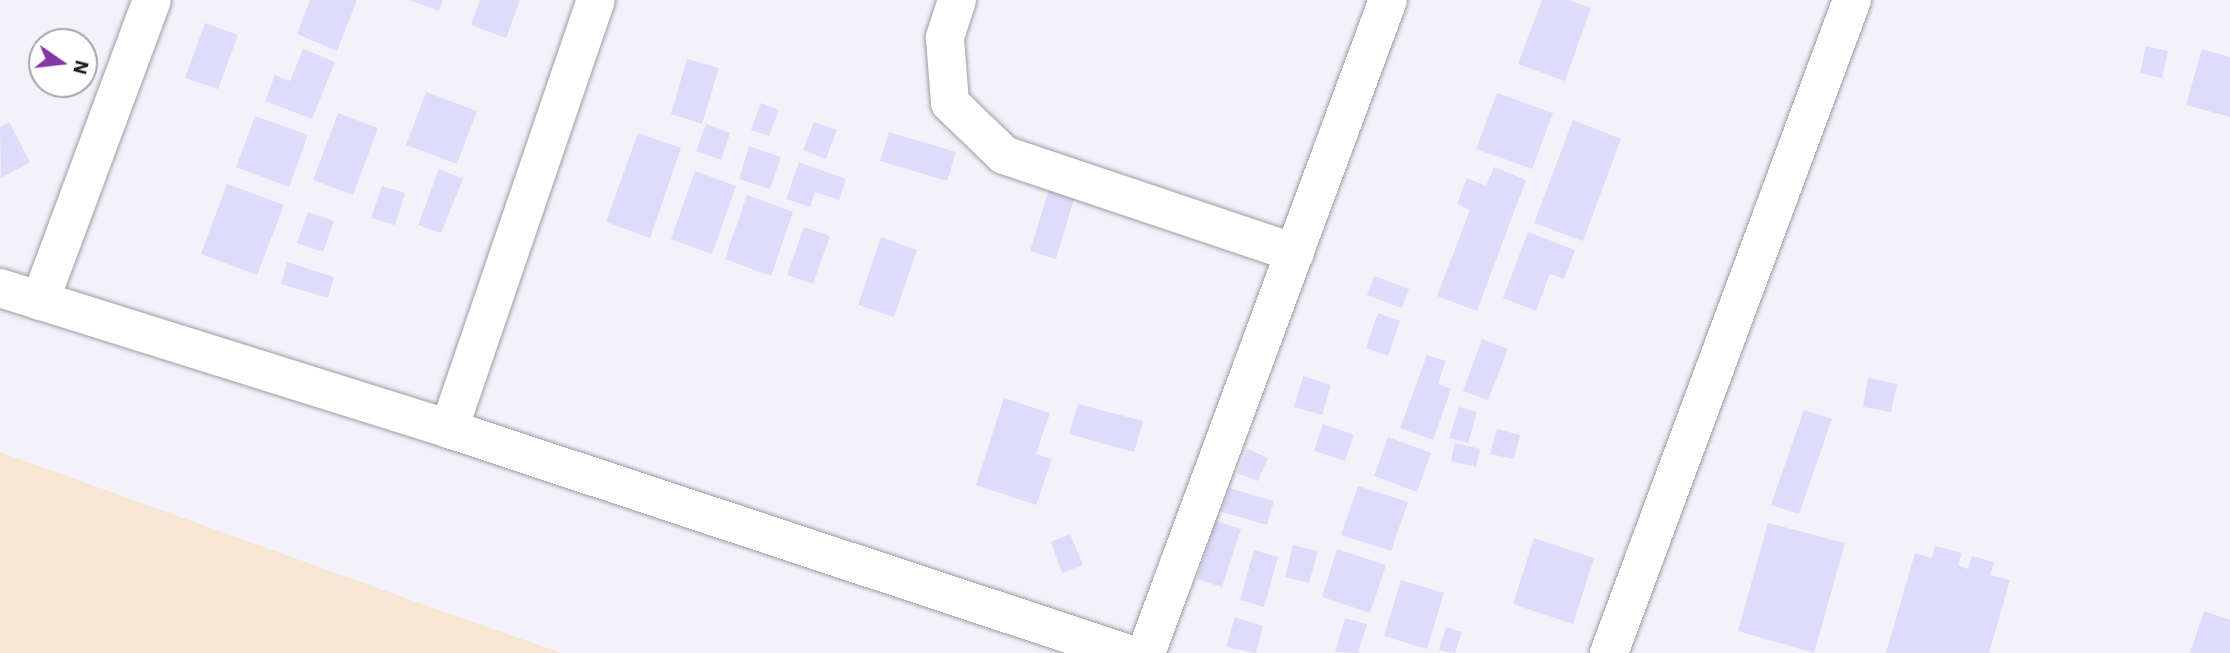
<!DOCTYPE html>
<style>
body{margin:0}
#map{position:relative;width:2230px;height:653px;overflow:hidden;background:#f3f2fa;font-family:"IBM Plex Sans",sans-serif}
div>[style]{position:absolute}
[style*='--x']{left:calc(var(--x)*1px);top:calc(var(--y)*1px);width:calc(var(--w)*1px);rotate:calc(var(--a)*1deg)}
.commercial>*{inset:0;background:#f7e6d4}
.building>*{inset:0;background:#dedbfb}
.roads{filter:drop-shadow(0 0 2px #9d9ca3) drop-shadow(0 0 2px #9d9ca3)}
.minor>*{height:38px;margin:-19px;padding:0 19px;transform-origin:19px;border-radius:19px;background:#fff}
span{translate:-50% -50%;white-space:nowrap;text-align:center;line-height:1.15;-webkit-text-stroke:5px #fff;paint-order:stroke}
.north{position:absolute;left:28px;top:28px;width:70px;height:70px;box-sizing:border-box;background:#fff;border:2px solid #a5a5a5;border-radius:50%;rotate:104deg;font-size:19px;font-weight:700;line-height:28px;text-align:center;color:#1d1d1f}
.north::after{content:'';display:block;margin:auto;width:24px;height:32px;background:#8936a5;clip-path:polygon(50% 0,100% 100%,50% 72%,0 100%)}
</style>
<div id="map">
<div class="commercial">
<i style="clip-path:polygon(0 452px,450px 614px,562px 653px,0 653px)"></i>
</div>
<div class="building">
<i style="clip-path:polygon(310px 0,357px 0,337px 51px,297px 34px)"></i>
<i style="clip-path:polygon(409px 0,443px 0,439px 11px)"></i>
<i style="clip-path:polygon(480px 0,520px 0,506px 38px,471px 25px)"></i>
<i style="clip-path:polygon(1542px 0,1568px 0,1591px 8px,1565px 81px,1518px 64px)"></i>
<i style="clip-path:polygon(205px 23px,238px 35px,218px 89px,185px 78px)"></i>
<i style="clip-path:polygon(2146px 46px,2168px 51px,2162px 78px,2140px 73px)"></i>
<i style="clip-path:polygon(303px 49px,335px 62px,312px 119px,265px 101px,275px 75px,290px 81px)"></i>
<i style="clip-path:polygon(2202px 49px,2230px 57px,2230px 117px,2186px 105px)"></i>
<i style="clip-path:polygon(687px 59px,719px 68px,702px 124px,671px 114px)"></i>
<i style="clip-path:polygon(426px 92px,477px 111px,457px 164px,406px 145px)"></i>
<i style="clip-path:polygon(1497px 93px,1553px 113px,1532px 169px,1476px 149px)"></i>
<i style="clip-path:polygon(761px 103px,779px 110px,769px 136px,751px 130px)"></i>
<i style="clip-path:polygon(338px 113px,378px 128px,353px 195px,313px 180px)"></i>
<i style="clip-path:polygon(255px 116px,308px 135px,289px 187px,236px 167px)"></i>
<i style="clip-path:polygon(1573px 120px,1621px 139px,1583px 241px,1534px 223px)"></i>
<i style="clip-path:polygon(9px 122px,30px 162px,1px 178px,0 127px)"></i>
<i style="clip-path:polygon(814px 122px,837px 130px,826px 159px,803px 150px)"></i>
<i style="clip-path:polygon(706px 124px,730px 133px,721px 160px,696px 151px)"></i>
<i style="clip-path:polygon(889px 132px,956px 152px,947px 181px,880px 161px)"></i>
<i style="clip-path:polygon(638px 133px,681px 148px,650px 238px,606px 222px)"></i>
<i style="clip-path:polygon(749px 146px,781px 157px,770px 189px,739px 179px)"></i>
<i style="clip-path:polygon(799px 162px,846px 179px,839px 200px,815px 192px,810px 207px,786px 199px)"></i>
<i style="clip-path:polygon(1494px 167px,1526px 180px,1477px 311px,1437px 296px,1470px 210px,1457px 204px,1467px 178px,1486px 186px)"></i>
<i style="clip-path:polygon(439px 169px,463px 179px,441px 233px,418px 225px)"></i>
<i style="clip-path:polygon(695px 171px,736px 186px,712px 254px,671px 239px)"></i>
<i style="clip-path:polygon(227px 184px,284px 205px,257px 275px,201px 254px)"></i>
<i style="clip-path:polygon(382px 186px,405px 193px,395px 225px,371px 218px)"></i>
<i style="clip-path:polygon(1049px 189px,1075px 196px,1056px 259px,1030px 251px)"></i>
<i style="clip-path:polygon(747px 195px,793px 212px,771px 276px,725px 259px)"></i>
<i style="clip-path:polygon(308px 212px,334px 221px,323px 252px,297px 243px)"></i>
<i style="clip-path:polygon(804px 227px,830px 236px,813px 284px,787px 275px)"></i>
<i style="clip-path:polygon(1528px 232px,1575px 250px,1564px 279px,1550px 274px,1536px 311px,1503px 298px)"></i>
<i style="clip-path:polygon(881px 237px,917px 250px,894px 317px,858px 305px)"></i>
<i style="clip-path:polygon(287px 262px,334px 277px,328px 298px,281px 284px)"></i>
<i style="clip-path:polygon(1374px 276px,1409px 289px,1402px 308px,1367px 295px)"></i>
<i style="clip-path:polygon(1378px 313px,1400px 321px,1388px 356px,1366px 348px)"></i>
<i style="clip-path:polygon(1482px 339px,1508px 349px,1488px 400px,1463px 391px)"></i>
<i style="clip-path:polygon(1427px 355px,1446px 361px,1438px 384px,1451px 389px,1433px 440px,1400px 428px)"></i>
<i style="clip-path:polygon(1303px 376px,1331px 385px,1322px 415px,1294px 407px)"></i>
<i style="clip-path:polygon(1868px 378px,1897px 384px,1891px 412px,1863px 407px)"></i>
<i style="clip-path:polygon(1004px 398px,1050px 413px,1036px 454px,1052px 459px,1036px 505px,976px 485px)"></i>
<i style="clip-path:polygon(1078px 404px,1143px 421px,1134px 452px,1069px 434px)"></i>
<i style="clip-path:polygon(1459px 407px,1477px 412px,1468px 443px,1449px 438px)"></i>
<i style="clip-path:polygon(1804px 410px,1832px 419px,1799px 514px,1771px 505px)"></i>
<i style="clip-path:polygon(1323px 424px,1354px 435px,1345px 461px,1314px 451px)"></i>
<i style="clip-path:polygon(1497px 429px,1520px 435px,1514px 459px,1490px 454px)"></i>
<i style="clip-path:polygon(1388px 437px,1431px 453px,1417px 492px,1374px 476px)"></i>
<i style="clip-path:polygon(1455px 443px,1480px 449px,1476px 467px,1451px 461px)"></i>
<i style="clip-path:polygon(1248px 449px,1268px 458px,1258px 481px,1237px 473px)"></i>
<i style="clip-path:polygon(1358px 486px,1408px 502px,1391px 551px,1341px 535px)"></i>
<i style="clip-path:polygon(1229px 488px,1274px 501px,1267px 525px,1222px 512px)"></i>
<i style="clip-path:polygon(1216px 521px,1241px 529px,1222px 587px,1197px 579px)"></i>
<i style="clip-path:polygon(1768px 523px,1845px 543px,1814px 653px,1738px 631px)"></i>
<i style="clip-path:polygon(1070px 534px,1083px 565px,1062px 573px,1051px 542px)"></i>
<i style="clip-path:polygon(1534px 538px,1594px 558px,1573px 624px,1513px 604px)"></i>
<i style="clip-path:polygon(1293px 545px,1318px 551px,1309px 583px,1285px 577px)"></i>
<i style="clip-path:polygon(1935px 546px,1962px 553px,1958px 565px,1968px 569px,1972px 556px,1994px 562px,1990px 575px,2010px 580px,1989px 653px,1886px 653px,1915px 553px,1932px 558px)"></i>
<i style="clip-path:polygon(1337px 549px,1386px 565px,1370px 613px,1322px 597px)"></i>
<i style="clip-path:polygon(1254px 550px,1278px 557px,1264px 607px,1240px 600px)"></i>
<i style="clip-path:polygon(1401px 580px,1444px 593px,1427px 649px,1384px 636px)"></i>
<i style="clip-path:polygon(2204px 611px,2230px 620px,2230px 653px,2190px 653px)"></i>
<i style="clip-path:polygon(1235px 617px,1263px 626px,1256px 653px,1226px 647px)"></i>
<i style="clip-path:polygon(1345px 618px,1367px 624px,1358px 653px,1335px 652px)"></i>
<i style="clip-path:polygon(1446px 627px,1462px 632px,1455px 653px,1439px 650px)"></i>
</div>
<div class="roads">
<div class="minor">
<i style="--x:957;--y:0;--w:40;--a:108"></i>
<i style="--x:945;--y:38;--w:65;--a:85.6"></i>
<i style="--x:950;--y:103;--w:75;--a:43.9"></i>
<i style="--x:1004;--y:155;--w:307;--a:18.6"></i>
<i style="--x:0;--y:288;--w:471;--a:17.4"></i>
<i style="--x:449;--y:429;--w:713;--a:18.31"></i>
<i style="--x:40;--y:301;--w:321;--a:-69.6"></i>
<i style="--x:449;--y:429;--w:453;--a:-71.1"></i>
<i style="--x:1146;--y:653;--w:696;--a:-69.67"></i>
<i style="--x:1609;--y:653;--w:697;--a:-69.59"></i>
</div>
</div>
<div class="north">N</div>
</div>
